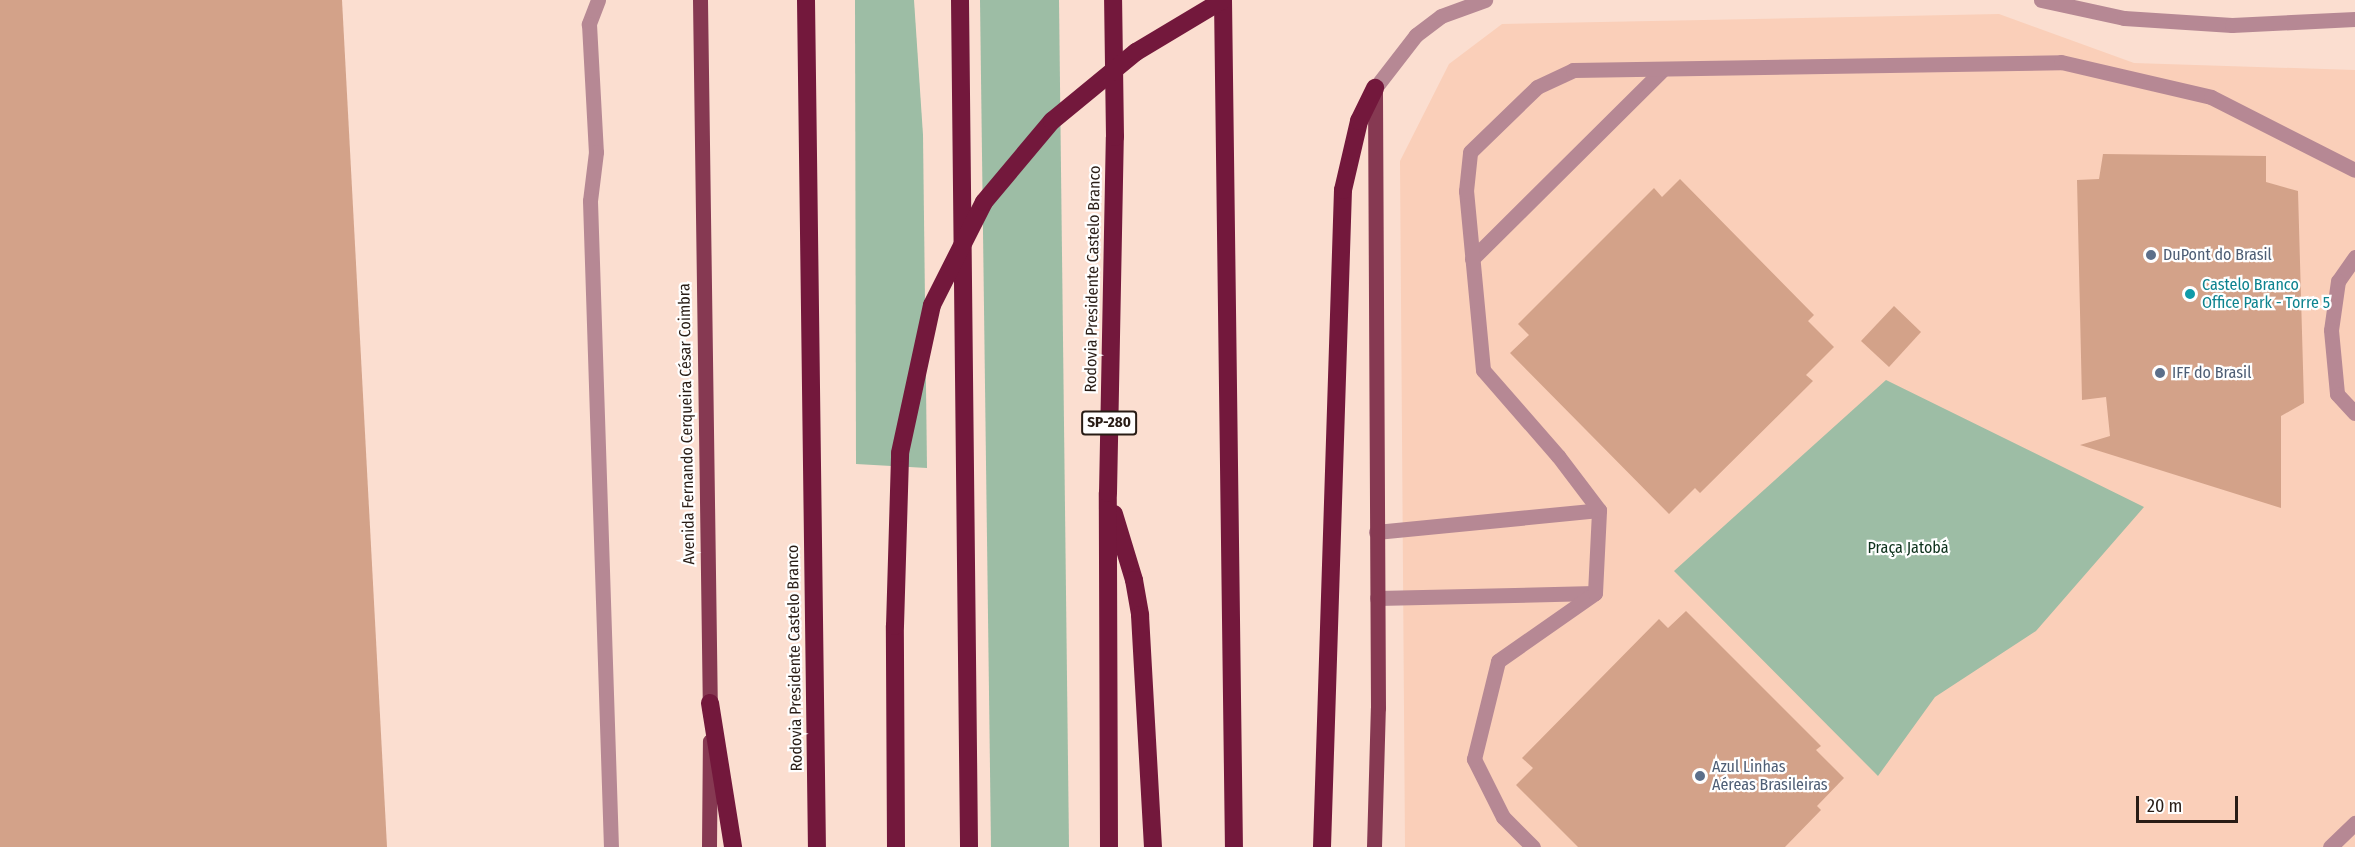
<!DOCTYPE html>
<meta charset="utf-8">
<style>
body{margin:0}
#map{position:relative;width:2355px;height:847px;overflow:hidden;background:#fbded0;font-family:"Fira Sans Condensed",sans-serif}
div>[style]{position:absolute}
[style*='--x']{left:calc(var(--x)*1px);top:calc(var(--y)*1px);width:calc(var(--w)*1px);rotate:calc(var(--a)*1deg)}
.built>*{inset:0;background:#facfb9}
.green>*{inset:0;background:#9dbda5}
.building>*{inset:0;background:#d3a289}
.minor>*{height:15px;margin:-7.5px;padding:0 7.5px;transform-origin:7.5px;border-radius:7.5px;background:#b68894}
.major>*{height:15px;margin:-7.5px;padding:0 7.5px;transform-origin:7.5px;border-radius:7.5px;background:#863952}
.highway>*{height:18px;margin:-9px;padding:0 9px;transform-origin:9px;border-radius:9px;background:#73183c}
.highway-bridge>*{height:18px;margin:-9px;padding:0 9px;transform-origin:9px;border-radius:9px;background:#73183c}
.dots>*{width:16px;height:16px;translate:-50% -50%;box-sizing:border-box;border:3px solid #fff;border-radius:50%}
span{translate:-50% -50%;white-space:nowrap;text-align:center;line-height:1.15;-webkit-text-stroke:4.5px #fff;paint-order:stroke}
.shield-label span{padding:2px 4px;background:#fff;border:2px solid;border-radius:4px;-webkit-text-stroke-width:0}
.shield-label{font-size:15px;color:#281c15;font-weight:700}
.service-label{font-size:16px;color:#4e5e75}
.left{translate:0 -50%;text-align:left}
.street-label{font-size:16px;color:#281c15}
.culture-label{font-size:16px;color:#0d838f}
.park-label{font-size:16px;color:#0d311b}
.scale{position:absolute;left:2136px;top:796px;width:102px;height:27px;box-sizing:border-box;border:3px solid #281c15;border-top:0;padding-left:8px;font-size:18px;line-height:21px;white-space:nowrap;color:#281c15;-webkit-text-stroke:4px #fff;paint-order:stroke}
</style>
<div id="map">
<div class="built">
<i style="clip-path:polygon(1999px 14px,2134px 63px,2355px 70px,2355px 847px,1405px 847px,1400px 161px,1449px 64px,1502px 24px)"></i>
</div>
<div class="green">
<i style="clip-path:polygon(855px 0,914px 0,923px 135px,927px 468px,856px 464px)"></i>
<i style="clip-path:polygon(980px 0,1059px 0,1069px 847px,991px 847px)"></i>
<i style="clip-path:polygon(1886px 380px,2144px 507px,2036px 631px,1935px 697px,1878px 776px,1674px 571px)"></i>
</div>
<div class="building">
<i style="clip-path:polygon(0 0,342px 0,387px 847px,0 847px)"></i>
<i style="clip-path:polygon(2103px 154px,2266px 156px,2266px 182px,2298px 191px,2304px 403px,2281px 416px,2281px 508px,2080px 445px,2110px 436px,2106px 397px,2082px 400px,2077px 180px,2099px 179px)"></i>
<i style="clip-path:polygon(1680px 179px,1814px 315px,1808px 321px,1834px 347px,1806px 375px,1813px 381px,1700px 493px,1695px 488px,1669px 514px,1510px 353px,1529px 335px,1518px 324px,1654px 188px,1662px 197px)"></i>
<i style="clip-path:polygon(1894px 306px,1921px 332px,1889px 367px,1861px 341px)"></i>
<i style="clip-path:polygon(1686px 611px,1821px 746px,1816px 750px,1844px 778px,1817px 806px,1821px 810px,1785px 847px,1578px 847px,1516px 785px,1533px 768px,1522px 758px,1659px 619px,1668px 628px)"></i>
</div>
<div class="minor">
<i style="--x:598;--y:0;--w:26;--a:111"></i>
<i style="--x:589;--y:24;--w:128;--a:86.9"></i>
<i style="--x:596;--y:152;--w:49;--a:97"></i>
<i style="--x:590;--y:201;--w:646;--a:88.14"></i>
<i style="--x:2041;--y:0;--w:85;--a:12.2"></i>
<i style="--x:2124;--y:18;--w:108;--a:3.7"></i>
<i style="--x:2232;--y:25;--w:123;--a:-2.8"></i>
<i style="--x:1375;--y:88;--w:67;--a:-52.3"></i>
<i style="--x:1416;--y:35;--w:31;--a:-37"></i>
<i style="--x:1441;--y:16;--w:47;--a:-20"></i>
<i style="--x:2355;--y:257;--w:29;--a:125"></i>
<i style="--x:2338;--y:281;--w:49;--a:98.1"></i>
<i style="--x:2331;--y:330;--w:64;--a:84.6"></i>
<i style="--x:2337;--y:394;--w:26;--a:47"></i>
<i style="--x:1472;--y:259;--w:269;--a:-44.8"></i>
<i style="--x:1376;--y:532;--w:224;--a:-5.6"></i>
<i style="--x:1377;--y:598;--w:218;--a:-1.3"></i>
<i style="--x:1533;--y:847;--w:42;--a:-135"></i>
<i style="--x:1503;--y:817;--w:65;--a:-116.6"></i>
<i style="--x:1474;--y:759;--w:101;--a:-76.2"></i>
<i style="--x:1498;--y:661;--w:118;--a:-35"></i>
<i style="--x:1595;--y:593;--w:83;--a:-87.2"></i>
<i style="--x:1599;--y:510;--w:68;--a:-127.2"></i>
<i style="--x:1558;--y:456;--w:114;--a:-131.1"></i>
<i style="--x:1483;--y:370;--w:180;--a:-95.4"></i>
<i style="--x:1466;--y:191;--w:39;--a:-84"></i>
<i style="--x:1470;--y:152;--w:93;--a:-44.1"></i>
<i style="--x:1537;--y:87;--w:40;--a:-25"></i>
<i style="--x:1573;--y:70;--w:488;--a:-0.9"></i>
<i style="--x:2061;--y:62;--w:154;--a:13.1"></i>
<i style="--x:2211;--y:97;--w:161;--a:26.9"></i>
<i style="--x:2330;--y:847;--w:35;--a:-44"></i>
</div>
<div class="major">
<i style="--x:700;--y:0;--w:714;--a:89.2"></i>
<i style="--x:709;--y:847;--w:106;--a:-89.5"></i>
<i style="--x:1374;--y:847;--w:139;--a:-88.4"></i>
<i style="--x:1378;--y:708;--w:620;--a:-90.28"></i>
</div>
<div class="highway">
<i style="--x:806;--y:0;--w:847;--a:89.26"></i>
<i style="--x:960;--y:0;--w:847;--a:89.39"></i>
<i style="--x:1223;--y:0;--w:847;--a:89.26"></i>
<i style="--x:1114;--y:514;--w:69;--a:73.1"></i>
<i style="--x:1134;--y:580;--w:36;--a:80"></i>
<i style="--x:1140;--y:615;--w:232;--a:86.8"></i>
<i style="--x:710;--y:703;--w:146;--a:80.9"></i>
<i style="--x:1109;--y:847;--w:354;--a:-90.2"></i>
<i style="--x:1108;--y:493;--w:356;--a:-88.9"></i>
<i style="--x:1115;--y:137;--w:137;--a:-90.8"></i>
<i style="--x:1322;--y:847;--w:657;--a:-88.17"></i>
<i style="--x:1343;--y:190;--w:71;--a:-76.9"></i>
<i style="--x:1359;--y:121;--w:37;--a:-64"></i>
</div>
<div class="highway-bridge">
<i style="--x:896;--y:847;--w:221;--a:-90.3"></i>
<i style="--x:895;--y:626;--w:173;--a:-88.3"></i>
<i style="--x:900;--y:453;--w:151;--a:-77.8"></i>
<i style="--x:932;--y:305;--w:115;--a:-63.2"></i>
<i style="--x:984;--y:202;--w:106;--a:-50"></i>
<i style="--x:1052;--y:121;--w:109;--a:-39.4"></i>
<i style="--x:1136;--y:52;--w:101;--a:-30.9"></i>
</div>
<div class="dots">
<i style="left:2151px;top:255px;background:#5c6f8a"></i>
<i style="left:2190px;top:294px;background:#0f9aa8"></i>
<i style="left:2160px;top:373px;background:#5c6f8a"></i>
<i style="left:1700px;top:776px;background:#5c6f8a"></i>
</div>
<div class="shield-label">
<span style="left:1109px;top:423px">SP-280</span>
</div>
<div class="service-label">
<span class="left" style="left:2163px;top:255px">DuPont do Brasil</span>
<span class="left" style="left:2172px;top:373px">IFF do Brasil</span>
<span class="left" style="left:1712px;top:776px">Azul Linhas<br>Aéreas Brasileiras</span>
</div>
<div class="street-label">
<span style="left:1093px;top:279px;rotate:-89deg">Rodovia Presidente Castelo Branco</span>
<span style="left:687px;top:424px;rotate:-91deg">Avenida Fernando Cerqueira César Coimbra</span>
<span style="left:795px;top:658px;rotate:-91deg">Rodovia Presidente Castelo Branco</span>
</div>
<div class="culture-label">
<span class="left" style="left:2202px;top:294px">Castelo Branco<br>Office Park - Torre 5</span>
</div>
<div class="park-label">
<span style="left:1908px;top:548px">Praça Jatobá</span>
</div>
<div class="scale">20 m</div>
</div>
